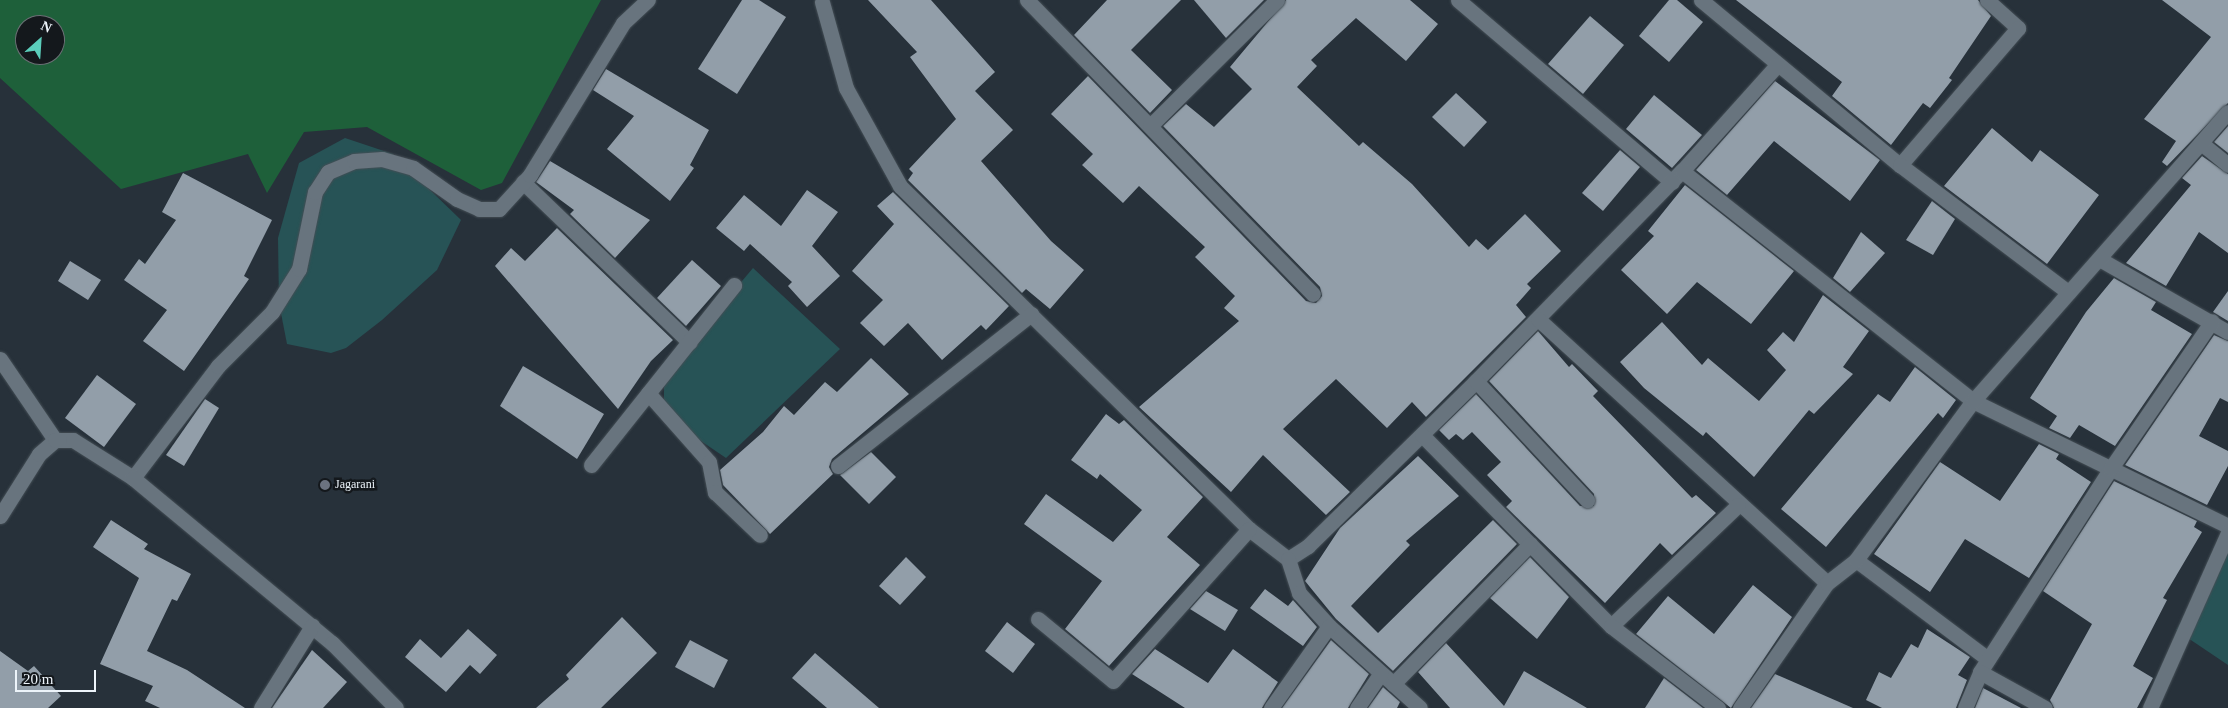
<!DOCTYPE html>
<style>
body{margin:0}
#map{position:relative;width:2228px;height:708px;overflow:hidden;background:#27313a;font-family:Georgia,serif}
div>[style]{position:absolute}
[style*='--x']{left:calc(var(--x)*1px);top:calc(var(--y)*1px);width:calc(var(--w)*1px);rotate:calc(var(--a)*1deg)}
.green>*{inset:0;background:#1e603a}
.water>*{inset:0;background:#275356}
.building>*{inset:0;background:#929ea9}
.roads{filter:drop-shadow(0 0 1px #444e55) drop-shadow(0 0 1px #444e55)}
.minor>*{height:15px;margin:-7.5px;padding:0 7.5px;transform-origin:7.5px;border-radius:7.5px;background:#68747e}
.dots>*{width:14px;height:14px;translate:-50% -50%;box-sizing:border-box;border:2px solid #14181c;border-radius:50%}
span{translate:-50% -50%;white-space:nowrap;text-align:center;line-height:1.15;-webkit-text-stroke:5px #14181c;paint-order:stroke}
.poi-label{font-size:12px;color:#edf4fa}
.left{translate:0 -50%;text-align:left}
.north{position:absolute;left:15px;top:15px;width:50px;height:50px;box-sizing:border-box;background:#14181c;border:1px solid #6b7075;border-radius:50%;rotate:26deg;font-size:14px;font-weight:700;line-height:20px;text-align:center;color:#edf4fa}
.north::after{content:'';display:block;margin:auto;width:18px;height:22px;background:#5bcebb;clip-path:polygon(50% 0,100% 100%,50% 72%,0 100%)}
.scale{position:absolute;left:15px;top:670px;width:81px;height:22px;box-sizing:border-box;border:2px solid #edf4fa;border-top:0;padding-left:6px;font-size:15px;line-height:18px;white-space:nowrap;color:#edf4fa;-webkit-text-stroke:4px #14181c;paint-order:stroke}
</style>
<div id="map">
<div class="green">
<i style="clip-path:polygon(evenodd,0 0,601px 0,502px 183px,481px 190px,367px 127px,304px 132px,267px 193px,248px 154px,121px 189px,0 78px,0 0,25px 25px,55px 25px,55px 55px,25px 55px,25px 25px)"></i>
</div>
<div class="water">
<i style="clip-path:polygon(345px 138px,393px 154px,461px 220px,437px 270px,382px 320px,346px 348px,331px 353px,287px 344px,279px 303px,278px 238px,299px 163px)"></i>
<i style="clip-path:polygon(753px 268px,840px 349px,726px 458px,664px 416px,664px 387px,678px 357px)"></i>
<i style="clip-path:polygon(2228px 542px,2228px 665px,2176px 630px)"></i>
</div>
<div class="building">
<i style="clip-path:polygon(742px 0,759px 0,786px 17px,737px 94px,698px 69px)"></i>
<i style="clip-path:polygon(868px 0,931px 0,995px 72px,975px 91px,1013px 130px,981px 161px,1051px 241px,1084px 270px,1050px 309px,1026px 289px,1022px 293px,908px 180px,913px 173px,909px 169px,956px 119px,910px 57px,917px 52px)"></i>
<i style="clip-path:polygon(1107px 0,1181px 0,1131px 50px,1172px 90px,1150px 113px,1074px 35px)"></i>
<i style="clip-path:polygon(1194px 0,1264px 0,1226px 38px)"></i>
<i style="clip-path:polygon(1286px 0,1410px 0,1438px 24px,1406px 61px,1356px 18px,1311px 60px,1317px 66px,1297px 87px,1359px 146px,1363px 142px,1412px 184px,1469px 247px,1476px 239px,1488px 250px,1525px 214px,1561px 251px,1527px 284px,1531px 288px,1516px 305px,1526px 317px,1426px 417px,1412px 402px,1387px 428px,1336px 379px,1283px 429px,1350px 492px,1326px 515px,1263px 455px,1231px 492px,1139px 407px,1239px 321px,1224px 308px,1235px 296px,1195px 257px,1205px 247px,1139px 186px,1123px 203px,1082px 165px,1093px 154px,1051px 114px,1088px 76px,1306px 301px,1316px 303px,1322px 296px,1320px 287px,1163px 126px,1186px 104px,1214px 127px,1252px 89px,1230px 67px)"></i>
<i style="clip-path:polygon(1669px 0,1677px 0,1703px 22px,1669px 62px,1639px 36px)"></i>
<i style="clip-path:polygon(1736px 0,1978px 0,1991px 16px,1949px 78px,1952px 80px,1930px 108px,1923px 103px,1891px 145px,1832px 96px,1842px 82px)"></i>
<i style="clip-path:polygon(2162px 0,2228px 0,2228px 103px,2167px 166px,2162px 162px,2176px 141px,2144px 119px,2211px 37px)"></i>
<i style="clip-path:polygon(1590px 16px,1624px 45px,1583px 94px,1548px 64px)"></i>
<i style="clip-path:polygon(606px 69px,709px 130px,690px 165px,694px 168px,670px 201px,607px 149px,634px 116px,593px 90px)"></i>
<i style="clip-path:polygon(1775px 81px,1880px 160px,1850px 201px,1774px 141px,1727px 195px,1696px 170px)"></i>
<i style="clip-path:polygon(1456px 93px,1487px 122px,1464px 147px,1432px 117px)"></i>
<i style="clip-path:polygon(1654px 95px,1702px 135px,1672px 168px,1626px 129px)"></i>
<i style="clip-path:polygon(2228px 126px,2228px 153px,2214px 142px)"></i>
<i style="clip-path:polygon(1992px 128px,2032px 162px,2040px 150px,2099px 195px,2047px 264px,1944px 186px)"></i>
<i style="clip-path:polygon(1620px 150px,1640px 167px,1603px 211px,1582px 193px)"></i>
<i style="clip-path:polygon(2202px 156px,2228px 174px,2228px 253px,2199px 232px,2166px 286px,2126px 263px,2191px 185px,2182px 178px)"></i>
<i style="clip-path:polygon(550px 161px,650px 220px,615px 258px,570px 214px,574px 210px,536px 182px)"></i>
<i style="clip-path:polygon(183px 173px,272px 220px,244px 276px,249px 279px,184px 371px,143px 341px,167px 310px,124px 280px,139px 259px,145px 264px,176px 220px,162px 212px)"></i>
<i style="clip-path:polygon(1685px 185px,1794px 271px,1751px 324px,1697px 282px,1667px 314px,1621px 270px,1654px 236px,1648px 231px)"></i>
<i style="clip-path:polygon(807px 190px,838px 212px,812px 246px,840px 276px,807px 307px,788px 286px,792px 282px,750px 244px,744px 251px,716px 228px,744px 195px,781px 226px)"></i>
<i style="clip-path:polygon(893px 192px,1009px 306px,986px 330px,981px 325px,942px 360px,908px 323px,884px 346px,860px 323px,883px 300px,852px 271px,894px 224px,877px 206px)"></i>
<i style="clip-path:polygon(1932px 201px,1955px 219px,1933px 255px,1906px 240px)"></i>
<i style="clip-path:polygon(557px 228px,673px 340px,651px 361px,618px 409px,495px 266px,511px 248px,525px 261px)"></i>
<i style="clip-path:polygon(1861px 232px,1885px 253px,1850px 292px,1833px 278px)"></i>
<i style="clip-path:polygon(692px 260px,721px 286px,686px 326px,657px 298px)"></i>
<i style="clip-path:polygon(70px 261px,101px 280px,88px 300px,58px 281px)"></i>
<i style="clip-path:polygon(2114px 278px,2156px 302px,2151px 310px,2192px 334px,2115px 446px,2079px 425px,2070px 438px,2049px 428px,2057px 416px,2030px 398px,2086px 312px)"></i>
<i style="clip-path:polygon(2228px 291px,2228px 321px,2213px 312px)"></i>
<i style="clip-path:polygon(1823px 295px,1869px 331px,1843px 367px,1853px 374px,1814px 414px,1809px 410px,1754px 477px,1706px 432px,1703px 436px,1644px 388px,1620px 362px,1662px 322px,1702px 365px,1708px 358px,1759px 401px,1786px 370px,1767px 350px,1783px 332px,1794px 342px)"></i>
<i style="clip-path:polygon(1538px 331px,1569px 367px,1572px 364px,1598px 391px,1593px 396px,1692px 498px,1696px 495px,1716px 513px,1672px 555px,1660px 543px,1605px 603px,1506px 507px,1512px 501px,1487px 475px,1501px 462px,1472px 432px,1463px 440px,1456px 434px,1449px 440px,1439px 430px,1476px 394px,1580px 506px,1594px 506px,1594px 494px,1489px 381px)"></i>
<i style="clip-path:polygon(2214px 335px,2228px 341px,2228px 402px,2220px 398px,2199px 436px,2228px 451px,2228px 466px,2207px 505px,2125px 465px)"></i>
<i style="clip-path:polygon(871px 358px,909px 394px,832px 459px,829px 467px,833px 474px,770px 534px,723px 485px,720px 470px,763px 432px,784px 406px,794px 415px,825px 382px,837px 392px)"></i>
<i style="clip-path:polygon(523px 366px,604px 414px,577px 459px,500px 406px)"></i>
<i style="clip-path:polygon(1915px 367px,1956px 400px,1943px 418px,1938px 413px,1826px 547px,1781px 509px,1878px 394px,1890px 402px)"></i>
<i style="clip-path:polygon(97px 375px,136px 404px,104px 447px,65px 418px)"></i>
<i style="clip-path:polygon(205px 399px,219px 408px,184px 466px,166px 455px)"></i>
<i style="clip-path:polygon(1106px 414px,1119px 424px,1124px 420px,1203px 497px,1167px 537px,1200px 565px,1109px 666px,1065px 629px,1102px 581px,1024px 524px,1046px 494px,1113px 542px,1142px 510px,1100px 474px,1097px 479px,1071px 460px)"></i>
<i style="clip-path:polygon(2039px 444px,2059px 454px,2056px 459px,2091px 482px,2029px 578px,1965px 539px,1930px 592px,1874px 554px,1940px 462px,2000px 501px)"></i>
<i style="clip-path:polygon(871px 452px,896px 477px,869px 504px,840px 475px)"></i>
<i style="clip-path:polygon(1418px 456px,1459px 496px,1406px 541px,1410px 545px,1351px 606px,1378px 633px,1493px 520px,1517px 544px,1393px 671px,1336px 619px,1305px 581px,1340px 528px)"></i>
<i style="clip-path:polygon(2114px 481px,2197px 521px,2194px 527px,2202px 532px,2163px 598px,2167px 600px,2133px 666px,2153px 678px,2137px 708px,2054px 708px,2050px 700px,2092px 624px,2043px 591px)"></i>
<i style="clip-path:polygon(111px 520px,148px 544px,144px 549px,191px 574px,177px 601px,172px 599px,147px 651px,187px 670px,245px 708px,160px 708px,145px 701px,153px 686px,100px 664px,139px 578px,93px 547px)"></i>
<i style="clip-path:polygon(906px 557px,926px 577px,900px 605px,879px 586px)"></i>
<i style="clip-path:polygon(1530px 557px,1569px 597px,1537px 639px,1490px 598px)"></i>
<i style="clip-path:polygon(1753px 585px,1792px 617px,1731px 708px,1636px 634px,1668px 596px,1714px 634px)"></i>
<i style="clip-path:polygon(1265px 589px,1288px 606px,1293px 600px,1317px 627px,1303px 646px,1250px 608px)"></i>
<i style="clip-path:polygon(1206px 591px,1238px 610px,1225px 631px,1190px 609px)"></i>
<i style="clip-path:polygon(622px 617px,657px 653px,601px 708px,536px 708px,569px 679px,566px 675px)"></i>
<i style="clip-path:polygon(1007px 622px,1035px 644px,1013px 673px,985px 651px)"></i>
<i style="clip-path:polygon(468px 629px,497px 655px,480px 674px,470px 665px,446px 692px,405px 657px,420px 639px,441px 658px)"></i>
<i style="clip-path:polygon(1927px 629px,1970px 657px,1958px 675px,1967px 680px,1956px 708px,1882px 708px,1866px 700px,1879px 672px,1891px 678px,1911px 644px,1918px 648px)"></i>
<i style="clip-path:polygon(690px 640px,728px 660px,714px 688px,675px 667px)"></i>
<i style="clip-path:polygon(1331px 640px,1369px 674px,1348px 708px,1282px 708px)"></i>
<i style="clip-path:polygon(1446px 643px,1504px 706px,1524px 671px,1587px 708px,1450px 708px,1418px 672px)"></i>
<i style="clip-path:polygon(1155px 649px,1208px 683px,1233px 649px,1278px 682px,1262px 708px,1185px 708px,1132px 674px)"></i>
<i style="clip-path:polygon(312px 650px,347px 682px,323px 708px,272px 708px)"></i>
<i style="clip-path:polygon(0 651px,28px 671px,34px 666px,61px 696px,48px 708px,0 708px)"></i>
<i style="clip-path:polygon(815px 653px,879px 708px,827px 708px,792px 678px)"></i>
<i style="clip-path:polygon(1775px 674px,1853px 708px,1751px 708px)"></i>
<i style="clip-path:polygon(1664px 678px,1703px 708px,1645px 708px)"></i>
<i style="clip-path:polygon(1383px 687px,1400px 702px,1397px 708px,1368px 708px)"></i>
<i style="clip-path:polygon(1983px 688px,2021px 708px,1975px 708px)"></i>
</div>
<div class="roads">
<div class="minor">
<i style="--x:1027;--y:0;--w:410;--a:45.8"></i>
<i style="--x:1458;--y:0;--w:281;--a:40.4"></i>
<i style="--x:1701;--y:0;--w:259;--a:39.7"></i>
<i style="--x:1987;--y:0;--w:42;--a:42.1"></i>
<i style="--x:2018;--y:28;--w:181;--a:130.7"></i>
<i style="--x:1900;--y:165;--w:211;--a:37.1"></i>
<i style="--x:822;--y:2;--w:89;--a:74.4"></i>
<i style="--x:846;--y:88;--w:112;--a:61.1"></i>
<i style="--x:900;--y:186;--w:489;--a:44.5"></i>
<i style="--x:1249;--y:529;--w:49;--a:37.6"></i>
<i style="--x:1288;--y:559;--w:24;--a:-33"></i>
<i style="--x:1308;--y:546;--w:235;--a:-44.5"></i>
<i style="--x:1476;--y:381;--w:294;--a:-45.6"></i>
<i style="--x:1682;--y:171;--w:142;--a:-48.1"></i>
<i style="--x:1150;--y:126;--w:179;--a:-44.8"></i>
<i style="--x:2201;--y:143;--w:35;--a:39"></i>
<i style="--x:1682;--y:171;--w:371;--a:38.3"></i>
<i style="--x:1973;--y:401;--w:284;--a:26.1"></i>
<i style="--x:523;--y:182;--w:231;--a:43.9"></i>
<i style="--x:2101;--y:260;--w:146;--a:29.6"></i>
<i style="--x:1538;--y:319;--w:391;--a:42.4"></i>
<i style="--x:0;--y:359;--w:98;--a:55.8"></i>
<i style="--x:1476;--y:381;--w:163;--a:47"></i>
<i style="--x:648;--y:393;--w:92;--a:48.5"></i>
<i style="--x:709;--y:462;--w:31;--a:79"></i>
<i style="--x:715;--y:492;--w:62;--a:43.7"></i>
<i style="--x:1422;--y:435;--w:269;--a:45.3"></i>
<i style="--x:1611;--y:626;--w:175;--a:-43.6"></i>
<i style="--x:591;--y:465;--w:230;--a:-51.5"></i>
<i style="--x:838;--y:466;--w:246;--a:-38.2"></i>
<i style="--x:133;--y:478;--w:141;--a:-52.8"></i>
<i style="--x:218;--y:366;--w:76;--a:-45"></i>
<i style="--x:272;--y:312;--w:51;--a:-57.9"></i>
<i style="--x:299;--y:269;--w:79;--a:-78.3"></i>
<i style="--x:315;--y:192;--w:24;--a:-57"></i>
<i style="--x:328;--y:172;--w:28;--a:-23"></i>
<i style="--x:354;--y:161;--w:28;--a:-4"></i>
<i style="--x:382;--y:159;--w:32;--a:16"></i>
<i style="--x:413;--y:168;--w:54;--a:35.2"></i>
<i style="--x:457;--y:199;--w:24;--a:24"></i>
<i style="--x:479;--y:209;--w:20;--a:0"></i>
<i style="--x:499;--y:209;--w:46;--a:-47.6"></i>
<i style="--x:530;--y:175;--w:178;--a:-58.5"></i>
<i style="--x:623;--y:23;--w:34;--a:-43"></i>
<i style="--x:0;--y:516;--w:73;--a:-57.8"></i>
<i style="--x:39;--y:454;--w:21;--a:-41"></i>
<i style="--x:55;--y:440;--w:18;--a:0"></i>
<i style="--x:73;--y:440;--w:71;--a:32.3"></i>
<i style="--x:133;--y:478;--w:259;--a:39.7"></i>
<i style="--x:332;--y:643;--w:91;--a:45.4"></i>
<i style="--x:1288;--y:559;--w:36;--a:72"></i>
<i style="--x:1299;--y:593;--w:45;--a:47.7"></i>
<i style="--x:1329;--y:626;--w:122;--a:42"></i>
<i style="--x:1856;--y:560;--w:165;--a:36.9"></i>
<i style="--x:1038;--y:619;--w:97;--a:39.6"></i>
<i style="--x:1113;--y:681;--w:204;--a:-48.2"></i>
<i style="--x:1611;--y:626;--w:135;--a:37.5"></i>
<i style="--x:1980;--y:672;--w:242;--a:-57.3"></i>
<i style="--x:2111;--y:468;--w:178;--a:-55.5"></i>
<i style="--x:1393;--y:684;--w:196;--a:-45.6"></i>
<i style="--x:261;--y:708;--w:97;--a:-58.1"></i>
<i style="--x:1271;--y:708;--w:100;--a:-54.7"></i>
<i style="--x:1357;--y:708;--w:42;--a:-55.6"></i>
<i style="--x:1740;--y:708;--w:152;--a:-55.2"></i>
<i style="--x:1827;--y:583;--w:37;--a:-38"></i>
<i style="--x:1856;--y:560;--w:197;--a:-53.7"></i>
<i style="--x:1973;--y:401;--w:385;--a:-48.6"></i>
<i style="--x:1965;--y:708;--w:39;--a:-67"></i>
<i style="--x:1980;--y:672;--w:74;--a:29"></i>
<i style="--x:2150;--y:708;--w:192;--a:-66"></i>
</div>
</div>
<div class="dots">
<i style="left:325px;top:485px;background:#6b7280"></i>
</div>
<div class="poi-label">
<span class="left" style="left:335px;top:485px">Jagarani</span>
</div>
<div class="north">N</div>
<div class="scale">20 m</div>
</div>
